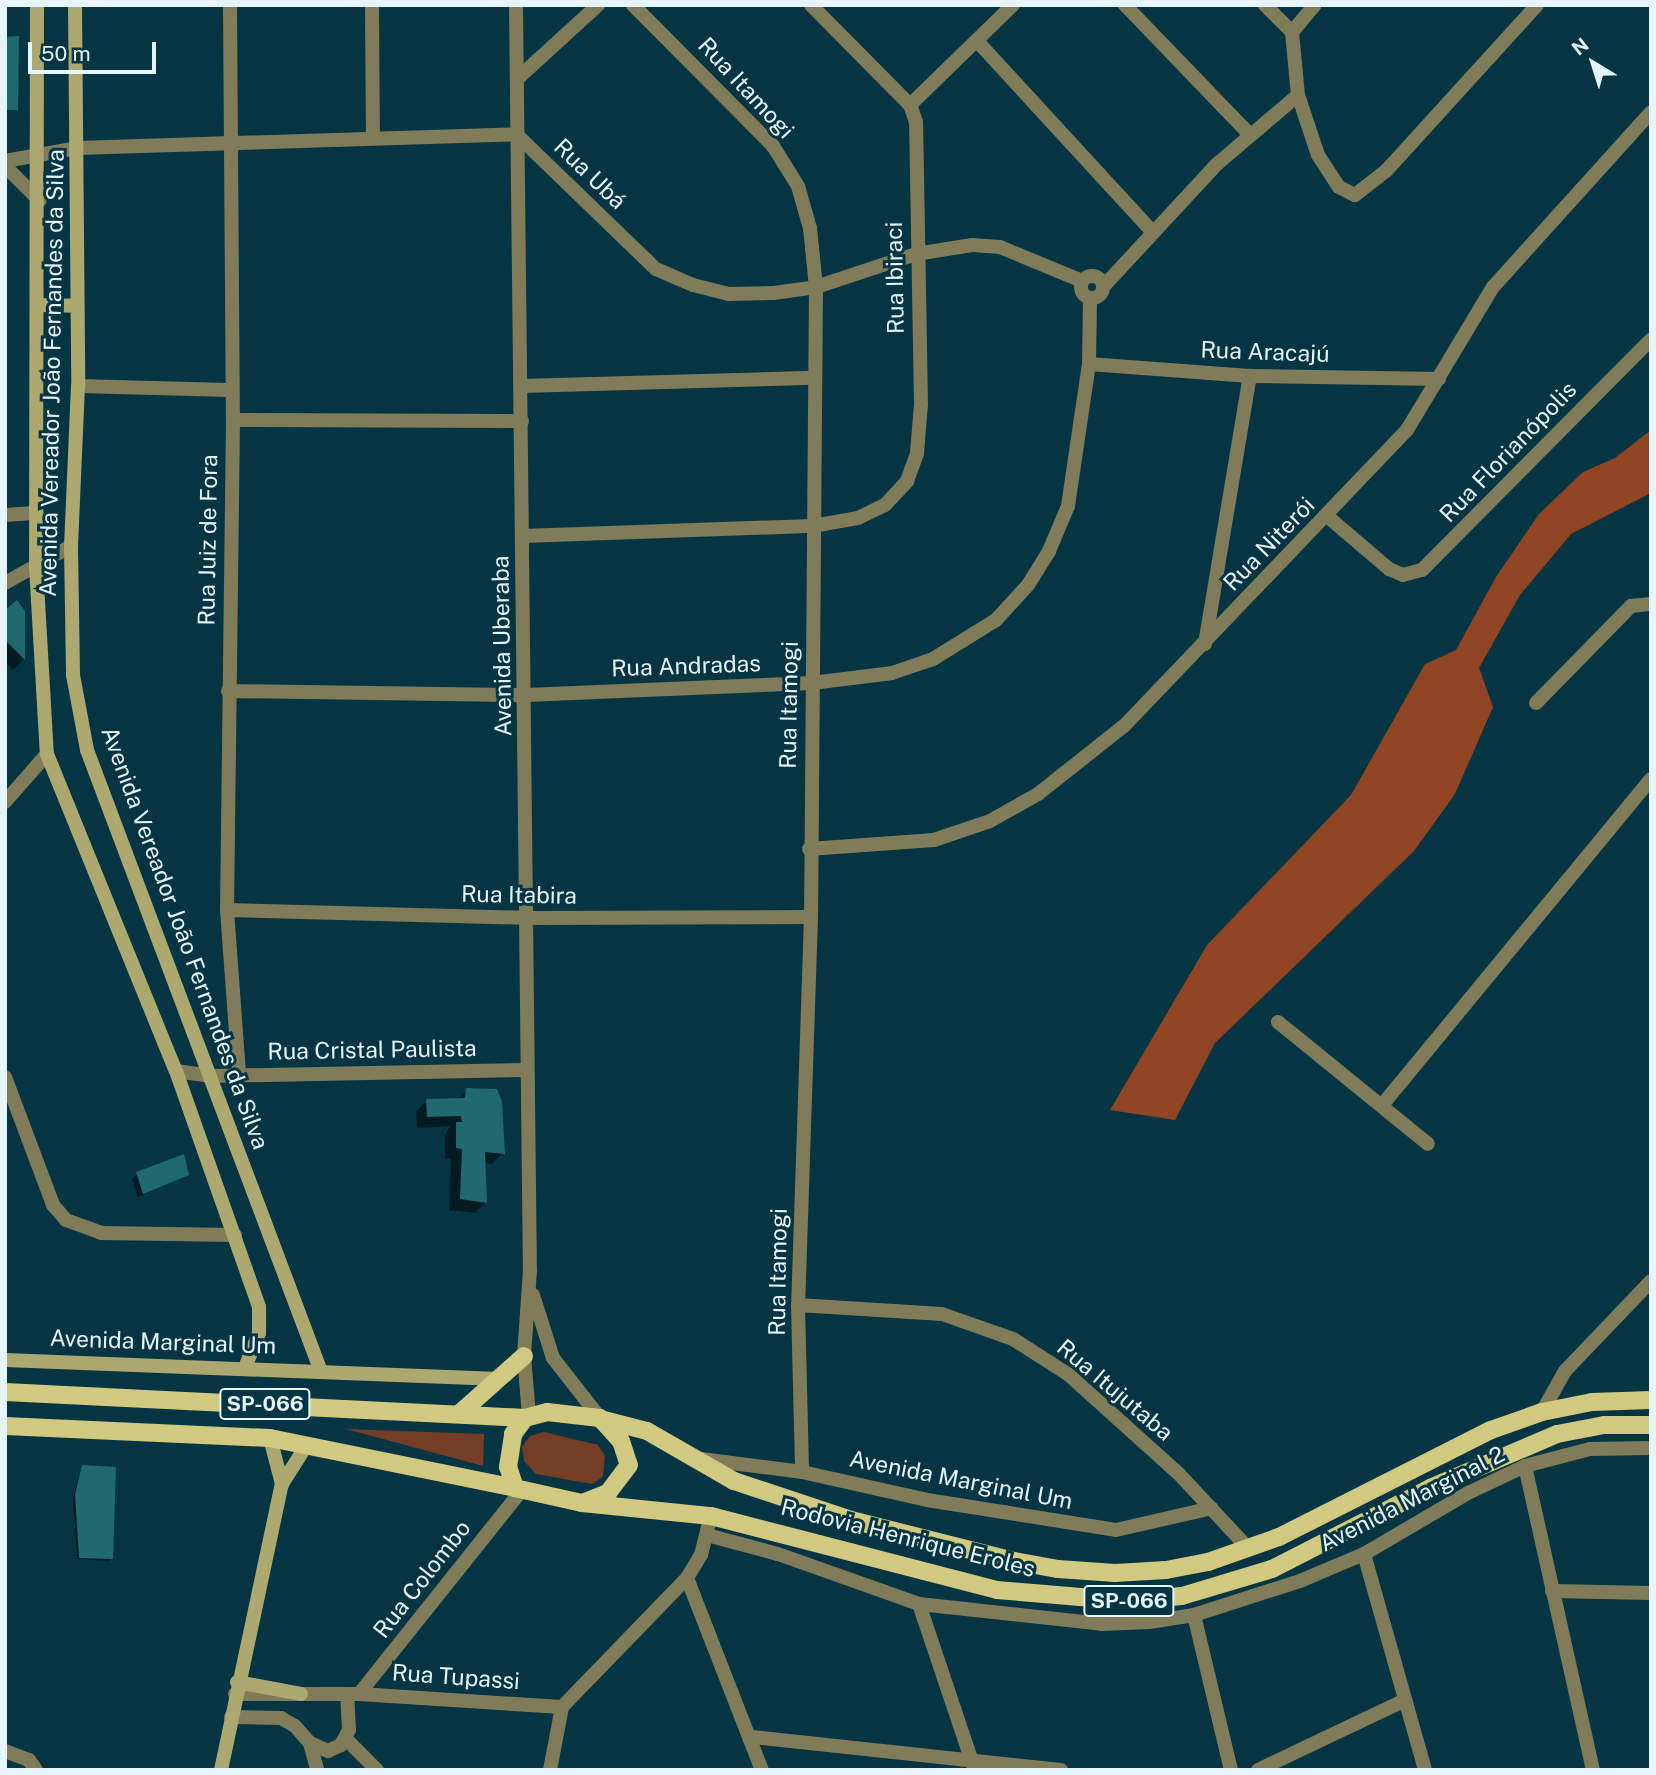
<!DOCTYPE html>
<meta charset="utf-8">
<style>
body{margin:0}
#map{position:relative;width:1656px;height:1775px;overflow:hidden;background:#053442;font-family:"Public Sans",sans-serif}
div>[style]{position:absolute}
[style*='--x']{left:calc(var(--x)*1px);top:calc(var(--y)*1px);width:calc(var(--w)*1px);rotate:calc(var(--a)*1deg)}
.green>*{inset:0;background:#763e26}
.forest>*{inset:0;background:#914623}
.shadow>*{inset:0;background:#0007}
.building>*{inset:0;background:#1f696f}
.minor>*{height:14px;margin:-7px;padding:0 7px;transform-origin:7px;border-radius:7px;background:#807c59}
.minor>.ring{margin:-7px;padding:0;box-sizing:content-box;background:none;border:14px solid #807c59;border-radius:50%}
.tertiary>*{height:14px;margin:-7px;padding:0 7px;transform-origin:7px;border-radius:7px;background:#807c59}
.secondary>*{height:14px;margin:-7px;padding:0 7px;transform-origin:7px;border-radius:7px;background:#ada86f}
.primary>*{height:18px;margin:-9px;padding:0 9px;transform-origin:9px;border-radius:9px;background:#d1c97f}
span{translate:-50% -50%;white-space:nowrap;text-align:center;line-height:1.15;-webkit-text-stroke:6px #053442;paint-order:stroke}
.shield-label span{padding:2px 5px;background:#053442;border:2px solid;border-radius:5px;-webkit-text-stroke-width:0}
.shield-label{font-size:21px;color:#e6f5fb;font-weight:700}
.street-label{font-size:23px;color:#e6f5fb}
.frame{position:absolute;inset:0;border:7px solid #e6f5fb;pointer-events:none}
.north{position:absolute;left:1558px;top:28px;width:70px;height:70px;-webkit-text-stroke:5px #053442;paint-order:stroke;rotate:322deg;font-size:19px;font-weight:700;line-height:28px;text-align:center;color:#e6f5fb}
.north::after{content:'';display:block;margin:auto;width:24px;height:32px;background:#e6f5fb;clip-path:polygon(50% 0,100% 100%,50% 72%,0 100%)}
.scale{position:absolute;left:28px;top:42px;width:128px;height:32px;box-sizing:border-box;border:4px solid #e6f5fb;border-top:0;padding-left:9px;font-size:21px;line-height:24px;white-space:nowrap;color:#e6f5fb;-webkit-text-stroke:5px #053442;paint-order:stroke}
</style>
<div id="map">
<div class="green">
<i style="clip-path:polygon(346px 1429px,484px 1434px,483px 1466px)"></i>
<i style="clip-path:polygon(544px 1432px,598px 1445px,605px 1456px,603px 1477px,592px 1484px,536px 1474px,524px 1461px,522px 1447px,530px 1436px)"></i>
</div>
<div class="forest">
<i style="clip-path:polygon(1651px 430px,1651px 493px,1571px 534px,1520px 595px,1479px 668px,1493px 707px,1455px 794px,1414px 851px,1215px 1043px,1175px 1120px,1110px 1110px,1207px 945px,1351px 795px,1425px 664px,1456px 650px,1496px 577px,1539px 514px,1583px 472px,1615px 458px)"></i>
</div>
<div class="shadow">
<i style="clip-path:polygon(23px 611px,23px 660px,13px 670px,5px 662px,5px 612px)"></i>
<i style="clip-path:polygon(467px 1090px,503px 1153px,492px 1164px,484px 1163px,486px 1202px,475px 1213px,449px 1210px,451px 1159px,445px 1158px,445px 1135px,450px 1126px,417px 1128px,416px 1112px,427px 1100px,457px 1100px)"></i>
<i style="clip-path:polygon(137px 1174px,187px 1174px,138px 1197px,132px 1179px)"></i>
<i style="clip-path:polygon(82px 1466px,111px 1559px,109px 1561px,77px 1559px,73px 1498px)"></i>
</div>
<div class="building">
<i style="clip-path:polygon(19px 36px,18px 110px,5px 110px,5px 37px)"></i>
<i style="clip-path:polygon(17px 600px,25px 611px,25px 660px,5px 640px,5px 610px)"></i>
<i style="clip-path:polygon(466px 1088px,497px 1089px,502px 1101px,505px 1154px,485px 1152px,487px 1203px,460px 1199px,462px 1149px,456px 1148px,456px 1122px,462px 1122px,461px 1116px,427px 1117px,426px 1099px,465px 1098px)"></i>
<i style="clip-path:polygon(184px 1154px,189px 1175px,143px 1194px,136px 1172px)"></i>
<i style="clip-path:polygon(82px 1465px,116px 1467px,113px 1559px,79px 1558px,75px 1495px)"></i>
</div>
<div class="minor">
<i style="--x:230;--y:5;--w:415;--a:89.6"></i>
<i style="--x:233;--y:420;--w:490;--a:90.7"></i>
<i style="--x:227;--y:910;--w:165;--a:85.8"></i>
<i style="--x:372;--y:5;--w:131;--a:89.6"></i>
<i style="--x:633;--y:5;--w:199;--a:45.2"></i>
<i style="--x:773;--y:146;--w:47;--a:58"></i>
<i style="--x:798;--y:186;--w:44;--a:74.1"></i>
<i style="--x:810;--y:228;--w:59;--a:84.2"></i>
<i style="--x:816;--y:287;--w:630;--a:90.45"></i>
<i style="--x:811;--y:917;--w:388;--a:91.9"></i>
<i style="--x:798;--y:1305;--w:167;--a:88.6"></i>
<i style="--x:1125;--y:5;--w:180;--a:46.1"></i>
<i style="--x:1265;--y:5;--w:38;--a:45"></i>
<i style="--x:1292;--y:32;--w:63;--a:84.6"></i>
<i style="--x:1298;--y:95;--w:63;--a:71.6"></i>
<i style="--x:1318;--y:155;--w:38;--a:57"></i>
<i style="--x:1339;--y:187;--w:18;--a:27"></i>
<i style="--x:1355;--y:195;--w:39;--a:-38"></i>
<i style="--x:1386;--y:171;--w:224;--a:-47.7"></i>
<i style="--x:1292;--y:32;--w:35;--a:-50"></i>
<i style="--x:978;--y:42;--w:258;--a:47.4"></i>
<i style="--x:517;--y:79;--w:110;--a:-42.4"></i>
<i style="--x:910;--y:105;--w:144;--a:-44.2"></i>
<i style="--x:5;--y:161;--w:73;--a:-10.2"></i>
<i style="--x:77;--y:148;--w:439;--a:-1.8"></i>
<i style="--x:516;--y:134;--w:194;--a:44"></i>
<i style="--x:656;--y:269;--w:40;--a:23.4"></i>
<i style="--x:693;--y:285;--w:36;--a:14"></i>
<i style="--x:728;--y:294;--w:46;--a:-1.2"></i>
<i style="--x:774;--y:293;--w:42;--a:-8.1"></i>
<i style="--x:816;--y:287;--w:105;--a:-18.3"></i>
<i style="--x:916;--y:254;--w:57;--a:-9.1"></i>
<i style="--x:972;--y:245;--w:28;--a:4"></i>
<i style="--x:1000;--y:247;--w:89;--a:22.5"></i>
<i style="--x:5;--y:166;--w:49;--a:45"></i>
<i class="ring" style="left:1081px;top:276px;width:8px;height:8px"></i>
<i style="--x:1103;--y:287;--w:168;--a:-47.2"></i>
<i style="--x:1217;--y:164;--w:106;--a:-40.4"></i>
<i style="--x:1089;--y:364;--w:161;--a:4.3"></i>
<i style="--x:1250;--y:376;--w:189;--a:0.9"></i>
<i style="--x:78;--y:386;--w:151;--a:1.5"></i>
<i style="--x:521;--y:386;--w:294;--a:-1.6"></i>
<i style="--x:233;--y:420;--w:289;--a:0.2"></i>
<i style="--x:5;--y:515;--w:32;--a:-4"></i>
<i style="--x:1327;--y:516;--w:82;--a:40.5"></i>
<i style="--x:1389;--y:569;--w:15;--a:23"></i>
<i style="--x:1403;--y:575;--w:20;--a:-15"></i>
<i style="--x:1422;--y:570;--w:325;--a:-45.2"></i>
<i style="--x:523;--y:536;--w:290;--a:-2"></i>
<i style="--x:813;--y:526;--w:46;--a:-10.1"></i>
<i style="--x:858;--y:518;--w:30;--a:-26"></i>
<i style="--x:885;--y:505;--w:33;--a:-47"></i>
<i style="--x:907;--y:481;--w:30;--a:-70"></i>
<i style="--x:917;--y:453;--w:49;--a:-85.3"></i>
<i style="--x:921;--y:404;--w:282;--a:-91"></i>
<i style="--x:916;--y:122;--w:18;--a:-109"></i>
<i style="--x:910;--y:105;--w:141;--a:-134.7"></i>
<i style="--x:5;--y:583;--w:76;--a:-29.3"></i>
<i style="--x:1205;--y:644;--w:272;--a:-80.5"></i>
<i style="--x:228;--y:691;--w:298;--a:0.8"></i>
<i style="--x:526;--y:695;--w:286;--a:-2.4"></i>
<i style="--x:812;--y:683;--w:81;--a:-7.1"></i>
<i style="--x:892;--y:673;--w:43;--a:-18.9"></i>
<i style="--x:933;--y:659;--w:74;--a:-31.8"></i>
<i style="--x:996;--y:620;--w:47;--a:-47.6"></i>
<i style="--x:1028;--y:585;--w:40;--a:-58"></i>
<i style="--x:1049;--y:551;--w:49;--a:-67.1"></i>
<i style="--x:1068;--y:506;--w:144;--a:-81.6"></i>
<i style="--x:1089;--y:364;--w:66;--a:-89.1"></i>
<i style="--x:1536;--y:703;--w:136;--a:-45.6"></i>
<i style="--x:1631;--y:606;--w:20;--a:-6"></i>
<i style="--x:5;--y:802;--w:64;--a:-48.8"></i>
<i style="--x:809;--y:849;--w:125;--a:-4.1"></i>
<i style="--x:934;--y:840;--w:59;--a:-18.7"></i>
<i style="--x:990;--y:821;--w:55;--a:-29.4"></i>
<i style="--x:1038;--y:794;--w:111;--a:-38.4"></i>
<i style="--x:1125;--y:725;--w:408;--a:-46.3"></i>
<i style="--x:1407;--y:430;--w:167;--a:-59"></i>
<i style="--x:1493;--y:287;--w:236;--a:-47.9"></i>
<i style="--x:227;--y:910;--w:297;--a:1.5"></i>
<i style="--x:524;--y:918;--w:287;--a:-0.2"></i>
<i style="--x:1278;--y:1022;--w:193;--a:39.1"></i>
<i style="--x:176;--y:1071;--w:34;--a:8"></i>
<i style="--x:210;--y:1076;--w:317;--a:-1.1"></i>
<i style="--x:5;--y:1077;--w:137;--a:69.4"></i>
<i style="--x:53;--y:1205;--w:20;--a:49"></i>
<i style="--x:66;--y:1220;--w:37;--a:20"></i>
<i style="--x:101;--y:1233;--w:134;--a:0.9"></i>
<i style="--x:1383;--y:1104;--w:421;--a:-50.5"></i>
<i style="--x:798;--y:1305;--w:144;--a:3.6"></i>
<i style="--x:942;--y:1314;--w:75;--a:19.4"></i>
<i style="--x:1013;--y:1339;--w:67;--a:32.7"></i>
<i style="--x:1069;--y:1375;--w:148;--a:42"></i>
<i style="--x:1179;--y:1474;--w:101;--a:47"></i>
<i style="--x:1542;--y:1412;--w:47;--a:-60.7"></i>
<i style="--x:1565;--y:1371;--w:124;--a:-46.3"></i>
<i style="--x:701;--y:1459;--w:102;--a:7.3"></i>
<i style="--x:802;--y:1472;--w:128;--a:12.6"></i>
<i style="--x:927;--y:1500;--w:191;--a:9"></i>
<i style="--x:1116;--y:1530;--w:98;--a:-12.9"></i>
<i style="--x:1525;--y:1466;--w:312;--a:77.4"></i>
<i style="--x:1364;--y:1554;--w:224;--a:74.2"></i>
<i style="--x:687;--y:1578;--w:206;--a:68.7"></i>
<i style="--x:1552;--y:1591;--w:99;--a:1.2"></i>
<i style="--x:919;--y:1604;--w:175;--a:71.4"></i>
<i style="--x:1194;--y:1615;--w:159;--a:76.6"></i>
<i style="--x:752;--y:1737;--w:311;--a:6.1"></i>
<i style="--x:346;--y:1739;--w:44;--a:45"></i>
<i style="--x:310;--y:1743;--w:28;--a:75"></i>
<i style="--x:5;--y:1751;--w:26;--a:21"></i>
<i style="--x:29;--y:1760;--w:12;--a:55"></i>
<i style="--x:550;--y:1770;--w:64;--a:-79.2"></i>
<i style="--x:1258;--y:1770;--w:161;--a:-25.4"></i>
</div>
<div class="tertiary">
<i style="--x:516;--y:5;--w:1265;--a:89.37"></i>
<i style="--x:530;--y:1270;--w:86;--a:94"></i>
<i style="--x:524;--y:1356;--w:59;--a:85.2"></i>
<i style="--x:533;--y:1295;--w:66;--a:72.4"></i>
<i style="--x:553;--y:1358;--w:76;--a:51.9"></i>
<i style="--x:707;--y:1535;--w:73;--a:15"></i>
<i style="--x:778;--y:1554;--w:150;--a:19.5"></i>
<i style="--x:919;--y:1604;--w:184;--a:6.2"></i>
<i style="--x:1102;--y:1624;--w:47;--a:-2.4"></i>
<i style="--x:1149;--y:1622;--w:46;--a:-8.8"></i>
<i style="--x:1194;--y:1615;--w:111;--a:-17.8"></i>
<i style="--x:1300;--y:1581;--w:69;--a:-22.9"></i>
<i style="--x:1364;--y:1554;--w:121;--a:-30.4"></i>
<i style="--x:1468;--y:1493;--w:63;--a:-25.3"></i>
<i style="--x:1525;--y:1466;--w:67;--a:-14.7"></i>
<i style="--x:1590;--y:1449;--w:61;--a:-0.9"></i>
<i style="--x:235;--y:1694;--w:124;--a:0"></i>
<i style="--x:359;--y:1694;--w:203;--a:3.7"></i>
<i style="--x:562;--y:1707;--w:180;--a:-45.9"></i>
<i style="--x:687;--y:1578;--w:27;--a:-59"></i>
<i style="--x:701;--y:1555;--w:29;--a:-76"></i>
<i style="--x:359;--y:1694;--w:258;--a:-51.4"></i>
<i style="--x:231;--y:1717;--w:50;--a:1.1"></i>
<i style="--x:281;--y:1718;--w:16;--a:30"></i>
<i style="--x:295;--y:1726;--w:23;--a:49"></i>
<i style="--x:310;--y:1743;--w:20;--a:24"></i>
<i style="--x:328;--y:1751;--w:14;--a:-25"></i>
<i style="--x:341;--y:1745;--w:17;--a:-62"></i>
<i style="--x:349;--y:1730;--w:36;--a:-93"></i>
</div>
<div class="secondary">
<i style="--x:37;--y:5;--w:561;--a:90.1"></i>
<i style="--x:36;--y:566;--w:188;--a:86.7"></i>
<i style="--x:47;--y:754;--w:342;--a:67.9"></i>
<i style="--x:176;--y:1071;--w:250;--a:70.6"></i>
<i style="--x:259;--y:1307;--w:26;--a:90"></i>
<i style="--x:259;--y:1333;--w:38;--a:112"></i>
<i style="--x:75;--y:5;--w:381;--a:89.5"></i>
<i style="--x:78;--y:386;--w:160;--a:92.5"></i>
<i style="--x:71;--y:546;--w:129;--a:89.1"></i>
<i style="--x:73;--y:675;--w:76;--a:79.4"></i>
<i style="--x:87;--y:750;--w:661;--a:69.37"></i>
<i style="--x:38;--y:305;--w:39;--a:1"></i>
<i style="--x:5;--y:1360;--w:495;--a:2.2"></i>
<i style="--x:270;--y:1438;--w:48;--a:75.4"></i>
<i style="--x:237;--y:1682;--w:65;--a:10.6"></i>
<i style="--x:221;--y:1770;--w:292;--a:-78"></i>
<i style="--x:282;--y:1484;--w:45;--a:-57.7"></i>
</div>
<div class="primary">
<i style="--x:5;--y:1392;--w:521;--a:2.86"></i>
<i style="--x:547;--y:1412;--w:53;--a:6.5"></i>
<i style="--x:600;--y:1418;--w:31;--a:48"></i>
<i style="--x:621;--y:1441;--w:25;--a:72"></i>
<i style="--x:629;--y:1465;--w:35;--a:127"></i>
<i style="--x:608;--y:1493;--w:28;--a:159"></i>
<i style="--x:582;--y:1503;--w:69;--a:-167.4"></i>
<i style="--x:515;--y:1488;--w:22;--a:-108"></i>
<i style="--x:508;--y:1467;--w:33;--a:-81"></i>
<i style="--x:513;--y:1434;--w:20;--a:-53"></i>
<i style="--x:525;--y:1418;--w:23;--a:-15"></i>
<i style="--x:459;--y:1414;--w:87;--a:-41.7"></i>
<i style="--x:604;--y:1420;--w:44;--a:14.3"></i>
<i style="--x:647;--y:1431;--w:100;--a:29.9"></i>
<i style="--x:734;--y:1481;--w:123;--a:18.4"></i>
<i style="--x:851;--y:1520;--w:168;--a:14.1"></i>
<i style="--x:1014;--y:1561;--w:45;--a:10.3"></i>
<i style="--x:1058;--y:1569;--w:57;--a:4"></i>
<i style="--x:1115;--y:1573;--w:51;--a:-3.4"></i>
<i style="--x:1166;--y:1570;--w:43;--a:-10.8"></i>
<i style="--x:1208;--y:1562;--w:75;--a:-19.4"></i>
<i style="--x:1279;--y:1537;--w:237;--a:-26.8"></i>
<i style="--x:1491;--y:1430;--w:54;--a:-19.4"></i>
<i style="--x:1542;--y:1412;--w:51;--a:-11.3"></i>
<i style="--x:1592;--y:1402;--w:59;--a:-1.9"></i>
<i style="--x:5;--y:1426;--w:265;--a:2.6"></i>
<i style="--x:270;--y:1438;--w:250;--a:11.5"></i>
<i style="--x:582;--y:1503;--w:130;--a:5.8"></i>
<i style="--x:711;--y:1516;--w:295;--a:14.5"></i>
<i style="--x:997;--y:1590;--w:132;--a:4.8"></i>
<i style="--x:1129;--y:1601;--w:53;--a:-5.4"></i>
<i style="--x:1182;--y:1596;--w:94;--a:-16.7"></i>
<i style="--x:1272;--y:1569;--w:178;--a:-27.1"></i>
<i style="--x:1430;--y:1488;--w:138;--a:-23"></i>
<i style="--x:1557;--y:1434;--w:48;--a:-10.8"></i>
<i style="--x:1604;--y:1425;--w:47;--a:0"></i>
</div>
<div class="shield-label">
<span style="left:265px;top:1404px">SP-066</span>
<span style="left:1129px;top:1601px">SP-066</span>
</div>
<div class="street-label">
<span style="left:746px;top:88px;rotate:47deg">Rua Itamogi</span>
<span style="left:590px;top:174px;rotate:44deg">Rua Ubá</span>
<span style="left:895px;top:278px;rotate:-91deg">Rua Ibiraci</span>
<span style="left:1265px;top:352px;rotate:2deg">Rua Aracajú</span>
<span style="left:52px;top:373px;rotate:-89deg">Avenida Vereador João Fernandes da Silva</span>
<span style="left:1508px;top:452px;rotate:-46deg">Rua Florianópolis</span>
<span style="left:208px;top:540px;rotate:-89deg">Rua Juiz de Fora</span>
<span style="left:1269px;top:544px;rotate:-46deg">Rua Niterói</span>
<span style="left:502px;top:646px;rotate:-91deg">Avenida Uberaba</span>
<span style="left:686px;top:666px;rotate:-2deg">Rua Andradas</span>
<span style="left:789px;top:705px;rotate:-89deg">Rua Itamogi</span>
<span style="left:519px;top:895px;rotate:1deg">Rua Itabira</span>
<span style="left:185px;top:938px;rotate:70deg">Avenida Vereador João Fernandes da Silva</span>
<span style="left:372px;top:1050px;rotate:-1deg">Rua Cristal Paulista</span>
<span style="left:778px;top:1272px;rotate:-89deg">Rua Itamogi</span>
<span style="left:163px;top:1342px;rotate:2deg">Avenida Marginal Um</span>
<span style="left:1115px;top:1390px;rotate:40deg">Rua Itujutaba</span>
<span style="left:961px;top:1480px;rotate:11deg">Avenida Marginal Um</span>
<span style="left:1412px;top:1499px;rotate:-27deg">Avenida Marginal 2</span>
<span style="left:908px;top:1538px;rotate:14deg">Rodovia Henrique Eroles</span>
<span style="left:422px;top:1579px;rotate:-52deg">Rua Colombo</span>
<span style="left:456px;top:1677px;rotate:4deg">Rua Tupassi</span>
</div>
<div class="frame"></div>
<div class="north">N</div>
<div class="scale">50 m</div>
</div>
